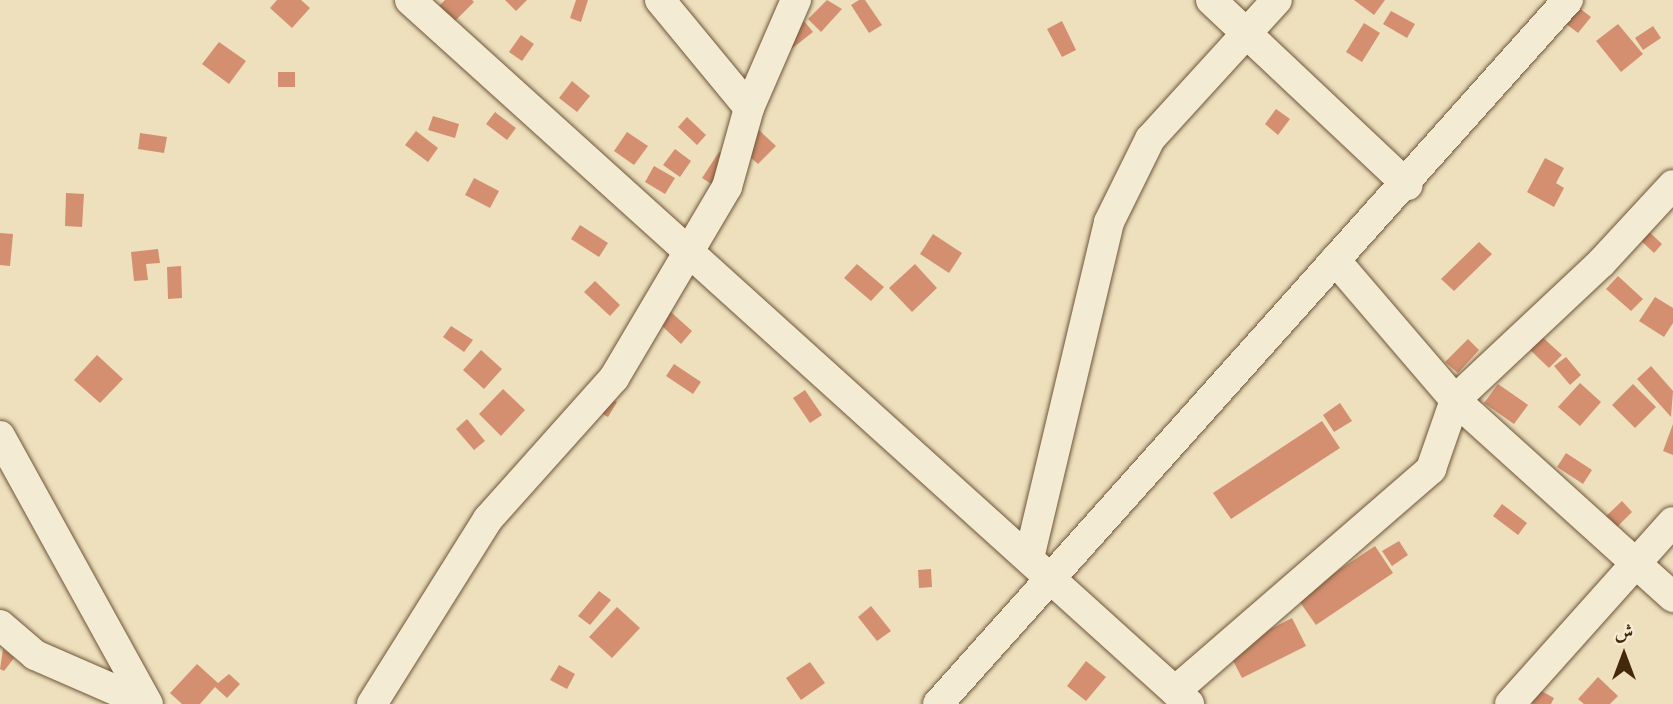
<!DOCTYPE html>
<meta charset="utf-8">
<style>
body{margin:0}
#map{position:relative;width:1673px;height:704px;overflow:hidden;background:#eee0bd;font-family:"Old Standard TT",Amiri,serif}
div>[style]{position:absolute}
[style*='--x']{left:calc(var(--x)*1px);top:calc(var(--y)*1px);width:calc(var(--w)*1px);rotate:calc(var(--a)*1deg)}
.building>*{inset:0;background:#d38f70}
.roads{filter:drop-shadow(0 0 2px #6e5638) drop-shadow(0 0 2px #6e5638)}
.street>*{height:30px;margin:-15px;padding:0 15px;transform-origin:15px;border-radius:15px;background:#f4ebd4}
span{translate:-50% -50%;white-space:nowrap;text-align:center;line-height:1.15;-webkit-text-stroke:7px #f4ebd4;paint-order:stroke}
.north{position:absolute;left:1589px;top:620px;width:70px;height:70px;-webkit-text-stroke:5px #f4ebd4;paint-order:stroke;rotate:0deg;font-size:19px;font-weight:700;line-height:28px;text-align:center;color:#43280b}
.north::after{content:'';display:block;margin:auto;width:24px;height:32px;background:#43280b;clip-path:polygon(50% 0,100% 100%,50% 72%,0 100%)}
</style>
<div id="map">
<div class="building">
<i style="clip-path:polygon(277px 0,301px 0,310px 8px,292px 28px,270px 8px)"></i>
<i style="clip-path:polygon(445px 0,472px 0,474px 2px,455px 21px,439px 6px)"></i>
<i style="clip-path:polygon(505px 0,527px 0,516px 11px)"></i>
<i style="clip-path:polygon(576px 0,588px 0,581px 22px,570px 18px)"></i>
<i style="clip-path:polygon(827px 0,842px 9px,821px 32px,808px 19px)"></i>
<i style="clip-path:polygon(859px 0,865px 0,882px 25px,869px 33px,851px 5px)"></i>
<i style="clip-path:polygon(1354px 0,1385px 0,1374px 15px)"></i>
<i style="clip-path:polygon(1578px 7px,1591px 17px,1578px 33px,1565px 23px)"></i>
<i style="clip-path:polygon(1391px 11px,1415px 24px,1407px 38px,1383px 24px)"></i>
<i style="clip-path:polygon(804px 21px,813px 32px,790px 50px,782px 39px)"></i>
<i style="clip-path:polygon(1062px 21px,1076px 50px,1062px 57px,1047px 29px)"></i>
<i style="clip-path:polygon(1364px 23px,1380px 33px,1362px 62px,1346px 52px)"></i>
<i style="clip-path:polygon(1618px 24px,1643px 54px,1621px 72px,1596px 41px)"></i>
<i style="clip-path:polygon(1653px 26px,1661px 38px,1643px 50px,1635px 38px)"></i>
<i style="clip-path:polygon(521px 35px,534px 44px,522px 61px,509px 52px)"></i>
<i style="clip-path:polygon(219px 42px,246px 61px,229px 84px,202px 64px)"></i>
<i style="clip-path:polygon(278px 72px,295px 72px,295px 87px,278px 87px)"></i>
<i style="clip-path:polygon(572px 81px,590px 96px,577px 112px,559px 98px)"></i>
<i style="clip-path:polygon(1276px 109px,1290px 119px,1278px 135px,1265px 124px)"></i>
<i style="clip-path:polygon(495px 112px,516px 128px,507px 140px,486px 124px)"></i>
<i style="clip-path:polygon(433px 116px,459px 124px,455px 138px,428px 130px)"></i>
<i style="clip-path:polygon(744px 116px,776px 146px,758px 164px,726px 135px)"></i>
<i style="clip-path:polygon(687px 117px,706px 135px,697px 145px,678px 127px)"></i>
<i style="clip-path:polygon(416px 131px,438px 148px,428px 162px,405px 145px)"></i>
<i style="clip-path:polygon(627px 132px,648px 146px,634px 165px,614px 151px)"></i>
<i style="clip-path:polygon(140px 133px,167px 137px,164px 153px,138px 149px)"></i>
<i style="clip-path:polygon(675px 149px,691px 161px,680px 177px,663px 165px)"></i>
<i style="clip-path:polygon(719px 152px,736px 164px,719px 189px,702px 178px)"></i>
<i style="clip-path:polygon(1545px 158px,1564px 168px,1556px 183px,1564px 188px,1554px 207px,1527px 192px)"></i>
<i style="clip-path:polygon(654px 166px,675px 178px,665px 194px,645px 182px)"></i>
<i style="clip-path:polygon(474px 178px,499px 191px,490px 208px,465px 195px)"></i>
<i style="clip-path:polygon(66px 193px,84px 194px,82px 227px,65px 226px)"></i>
<i style="clip-path:polygon(580px 225px,608px 243px,599px 257px,571px 239px)"></i>
<i style="clip-path:polygon(1643px 226px,1662px 244px,1654px 253px,1635px 235px)"></i>
<i style="clip-path:polygon(0 233px,13px 234px,10px 266px,0 265px)"></i>
<i style="clip-path:polygon(933px 234px,962px 253px,949px 273px,920px 254px)"></i>
<i style="clip-path:polygon(1479px 242px,1492px 254px,1454px 291px,1441px 279px)"></i>
<i style="clip-path:polygon(158px 249px,160px 263px,146px 264px,148px 280px,134px 281px,131px 252px)"></i>
<i style="clip-path:polygon(857px 264px,884px 287px,871px 301px,844px 278px)"></i>
<i style="clip-path:polygon(915px 264px,937px 288px,912px 312px,889px 288px)"></i>
<i style="clip-path:polygon(181px 266px,182px 298px,168px 299px,167px 267px)"></i>
<i style="clip-path:polygon(1618px 276px,1643px 299px,1631px 311px,1606px 289px)"></i>
<i style="clip-path:polygon(595px 281px,620px 305px,610px 316px,584px 292px)"></i>
<i style="clip-path:polygon(1655px 297px,1673px 308px,1673px 323px,1664px 337px,1639px 321px)"></i>
<i style="clip-path:polygon(671px 312px,692px 331px,681px 344px,660px 324px)"></i>
<i style="clip-path:polygon(451px 326px,473px 340px,464px 352px,443px 337px)"></i>
<i style="clip-path:polygon(1539px 334px,1562px 355px,1549px 368px,1527px 347px)"></i>
<i style="clip-path:polygon(1468px 339px,1479px 350px,1458px 373px,1445px 362px)"></i>
<i style="clip-path:polygon(481px 350px,502px 369px,484px 389px,463px 370px)"></i>
<i style="clip-path:polygon(97px 355px,123px 379px,100px 403px,74px 380px)"></i>
<i style="clip-path:polygon(1566px 357px,1581px 375px,1570px 385px,1554px 366px)"></i>
<i style="clip-path:polygon(674px 364px,701px 382px,693px 394px,666px 376px)"></i>
<i style="clip-path:polygon(1651px 366px,1673px 391px,1671px 417px,1637px 379px)"></i>
<i style="clip-path:polygon(1580px 383px,1601px 402px,1580px 426px,1558px 407px)"></i>
<i style="clip-path:polygon(1498px 384px,1528px 405px,1514px 424px,1484px 403px)"></i>
<i style="clip-path:polygon(1633px 384px,1656px 407px,1635px 428px,1612px 405px)"></i>
<i style="clip-path:polygon(592px 388px,617px 402px,608px 417px,583px 403px)"></i>
<i style="clip-path:polygon(503px 389px,525px 410px,501px 436px,479px 414px)"></i>
<i style="clip-path:polygon(805px 390px,822px 415px,810px 423px,793px 398px)"></i>
<i style="clip-path:polygon(1340px 403px,1352px 421px,1334px 432px,1323px 415px)"></i>
<i style="clip-path:polygon(467px 419px,485px 441px,474px 450px,456px 429px)"></i>
<i style="clip-path:polygon(1322px 421px,1340px 448px,1231px 519px,1213px 493px)"></i>
<i style="clip-path:polygon(1673px 424px,1673px 455px,1663px 451px)"></i>
<i style="clip-path:polygon(1566px 453px,1592px 470px,1583px 484px,1557px 467px)"></i>
<i style="clip-path:polygon(1622px 501px,1632px 512px,1614px 530px,1603px 519px)"></i>
<i style="clip-path:polygon(1502px 504px,1527px 523px,1518px 535px,1493px 516px)"></i>
<i style="clip-path:polygon(1399px 541px,1408px 555px,1392px 566px,1382px 551px)"></i>
<i style="clip-path:polygon(1375px 546px,1393px 573px,1316px 625px,1297px 598px)"></i>
<i style="clip-path:polygon(931px 569px,932px 587px,919px 588px,918px 570px)"></i>
<i style="clip-path:polygon(599px 591px,611px 600px,590px 625px,578px 616px)"></i>
<i style="clip-path:polygon(871px 606px,891px 631px,877px 641px,858px 617px)"></i>
<i style="clip-path:polygon(617px 607px,640px 628px,612px 658px,589px 637px)"></i>
<i style="clip-path:polygon(1292px 618px,1306px 646px,1242px 678px,1228px 651px)"></i>
<i style="clip-path:polygon(3px 649px,14px 658px,4px 671px,0 669px)"></i>
<i style="clip-path:polygon(1086px 661px,1106px 677px,1086px 701px,1067px 686px)"></i>
<i style="clip-path:polygon(810px 662px,825px 683px,801px 700px,786px 678px)"></i>
<i style="clip-path:polygon(197px 664px,218px 683px,229px 674px,240px 684px,227px 698px,215px 687px,200px 704px,182px 704px,170px 693px)"></i>
<i style="clip-path:polygon(559px 665px,575px 674px,567px 689px,550px 680px)"></i>
<i style="clip-path:polygon(1598px 677px,1618px 696px,1610px 704px,1584px 704px,1578px 699px)"></i>
<i style="clip-path:polygon(1529px 684px,1554px 698px,1551px 704px,1534px 704px,1522px 697px)"></i>
</div>
<div class="roads">
<div class="street">
<i style="--x:410;--y:0;--w:1050;--a:42.1"></i>
<i style="--x:660;--y:0;--w:140;--a:50.5"></i>
<i style="--x:1211;--y:0;--w:270;--a:43.3"></i>
<i style="--x:1335;--y:260;--w:184;--a:49.4"></i>
<i style="--x:1455;--y:400;--w:294;--a:42.1"></i>
<i style="--x:0;--y:436;--w:306;--a:61.1"></i>
<i style="--x:1029;--y:558;--w:345;--a:-76.6"></i>
<i style="--x:1109;--y:222;--w:93;--a:-63.7"></i>
<i style="--x:1150;--y:139;--w:188;--a:-47.6"></i>
<i style="--x:0;--y:625;--w:46;--a:40.6"></i>
<i style="--x:35;--y:655;--w:122;--a:23.6"></i>
<i style="--x:1175;--y:691;--w:339;--a:-40.9"></i>
<i style="--x:1431;--y:469;--w:73;--a:-70.8"></i>
<i style="--x:1455;--y:400;--w:200;--a:-43.2"></i>
<i style="--x:1601;--y:263;--w:106;--a:-47.3"></i>
<i style="--x:372;--y:704;--w:218;--a:-57.9"></i>
<i style="--x:488;--y:519;--w:189;--a:-48.2"></i>
<i style="--x:614;--y:378;--w:222;--a:-59.4"></i>
<i style="--x:727;--y:187;--w:82;--a:-74.4"></i>
<i style="--x:749;--y:108;--w:118;--a:-66.5"></i>
<i style="--x:938;--y:704;--w:945;--a:-48.18"></i>
<i style="--x:1510;--y:704;--w:244;--a:-48.2"></i>
</div>
</div>
<div class="north">ش</div>
</div>
